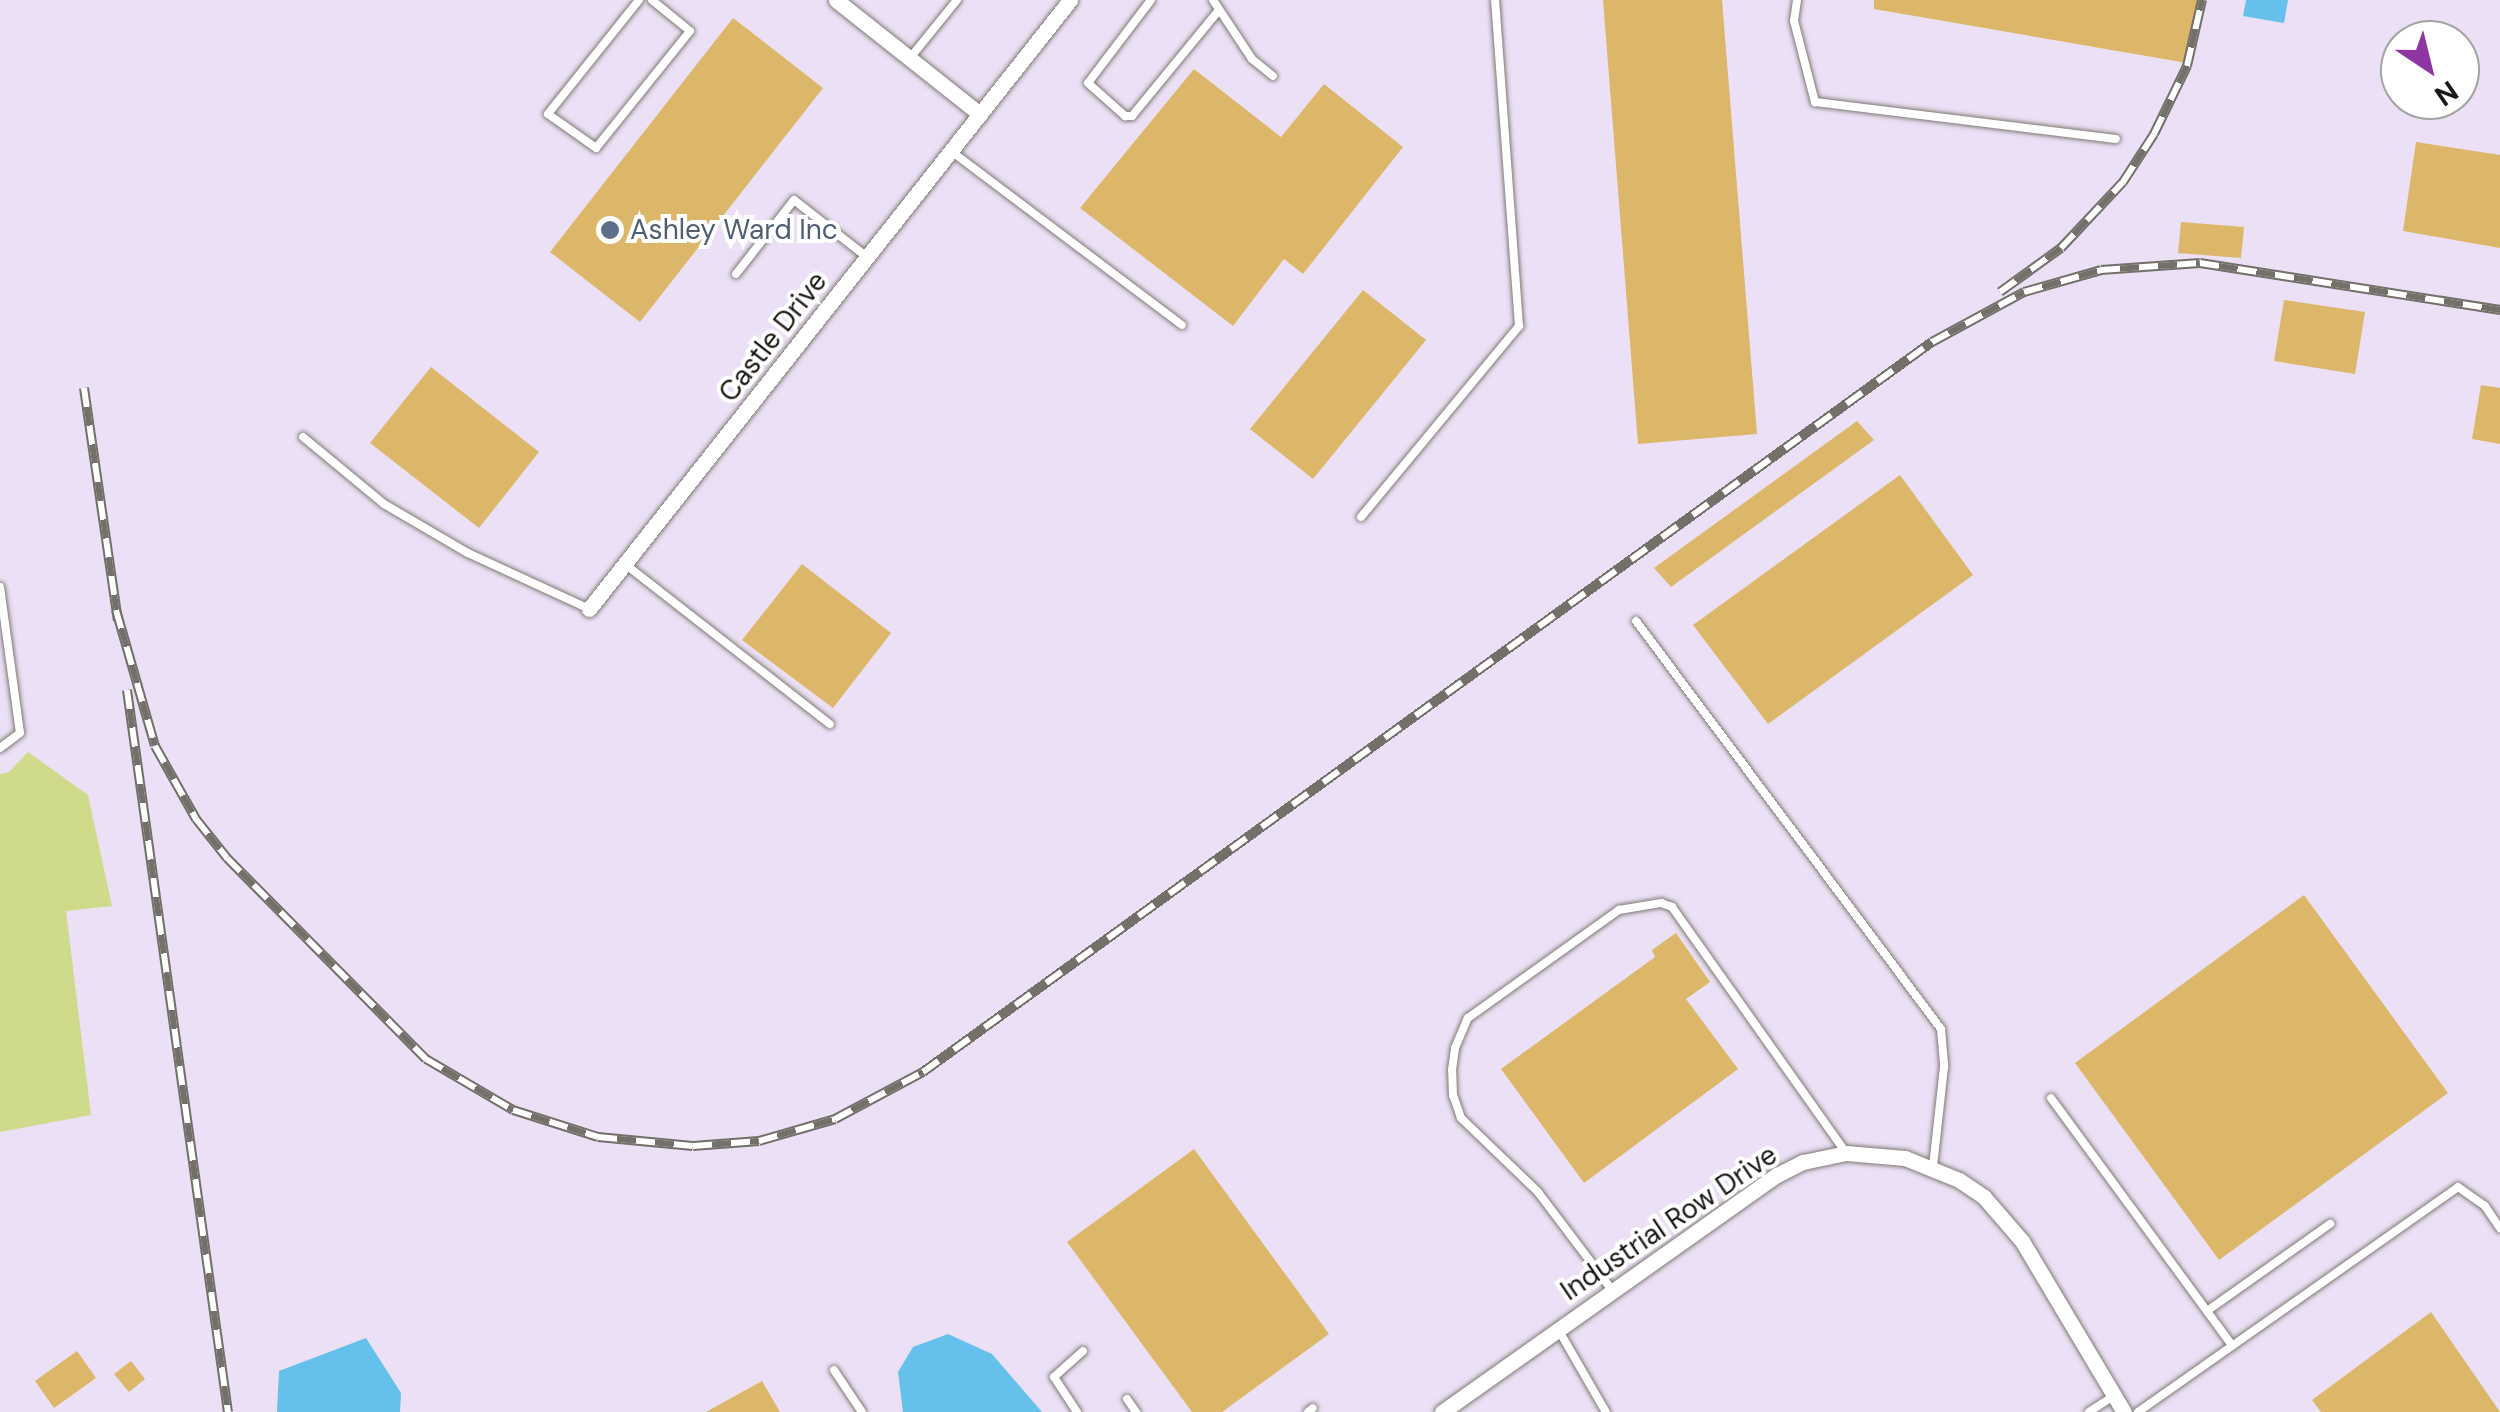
<!DOCTYPE html>
<style>
body{margin:0}
#map{position:relative;width:2500px;height:1412px;overflow:hidden;background:#f3efe5;font-family:"DM Sans",sans-serif}
div>[style]{position:absolute}
[style*='--x']{left:calc(var(--x)*1px);top:calc(var(--y)*1px);width:calc(var(--w)*1px);rotate:calc(var(--a)*1deg)}
.industrial>*{inset:0;background:#ebe0f5}
.green>*{inset:0;background:#cfdb8b}
.water>*{inset:0;background:#65c1eb}
.building>*{inset:0;background:#dcb769}
.roads{filter:drop-shadow(0 0 2px #7f7a72) drop-shadow(0 0 2px #7f7a72)}
.lane>*{height:8px;margin:-4px;padding:0 4px;transform-origin:4px;border-radius:4px;background:#fff}
.street>*{height:15px;margin:-7.5px;padding:0 7.5px;transform-origin:7.5px;border-radius:7.5px;background:#fff}
.rail>*{height:10px;margin-top:-5px;transform-origin:0;background:repeating-linear-gradient(90deg,#fff 0 19px,#727069 0 38px);box-sizing:border-box;border-block:2px solid #727069}
.dots>*{width:28px;height:28px;translate:-50% -50%;box-sizing:border-box;border:5px solid #fff;border-radius:50%}
span{translate:-50% -50%;white-space:nowrap;text-align:center;line-height:1.15;-webkit-text-stroke:8px #fff;paint-order:stroke}
.service-label{font-size:28px;color:#4e5e75}
.left{translate:0 -50%;text-align:left}
.street-label{font-size:28px;color:#1a1915}
.north{position:absolute;left:2380px;top:20px;width:100px;height:100px;box-sizing:border-box;background:#fff;border:2px solid #a3a3a1;border-radius:50%;rotate:145deg;font-size:28px;font-weight:700;line-height:40px;text-align:center;color:#1a1915}
.north::after{content:'';display:block;margin:auto;width:35px;height:45px;background:#8e36a2;clip-path:polygon(50% 0,100% 100%,50% 72%,0 100%)}
</style>
<div id="map">
<div class="industrial">
<i style="clip-path:polygon(evenodd,0 0,2500px 0,2500px 1412px,0 1412px,0 0,2400px 40px,2460px 40px,2460px 100px,2400px 100px,2400px 40px)"></i>
</div>
<div class="green">
<i style="clip-path:polygon(28px 752px,88px 795px,112px 906px,66px 911px,91px 1115px,0 1132px,0 774px,9px 772px)"></i>
</div>
<div class="water">
<i style="clip-path:polygon(2246px 0,2288px 0,2284px 23px,2243px 16px)"></i>
<i style="clip-path:polygon(948px 1334px,992px 1354px,1042px 1412px,903px 1412px,898px 1372px,913px 1347px)"></i>
<i style="clip-path:polygon(366px 1338px,401px 1393px,400px 1412px,277px 1412px,279px 1371px)"></i>
</div>
<div class="building">
<i style="clip-path:polygon(1603px 0,1722px 0,1757px 434px,1638px 444px)"></i>
<i style="clip-path:polygon(1874px 0,2198px 0,2187px 63px,1874px 9px)"></i>
<i style="clip-path:polygon(733px 18px,823px 88px,640px 322px,550px 252px)"></i>
<i style="clip-path:polygon(1194px 69px,1281px 137px,1324px 84px,1403px 147px,1303px 274px,1284px 259px,1233px 326px,1080px 208px)"></i>
<i style="clip-path:polygon(2416px 142px,2500px 155px,2500px 248px,2403px 231px)"></i>
<i style="clip-path:polygon(2181px 222px,2244px 227px,2241px 258px,2178px 253px)"></i>
<i style="clip-path:polygon(1363px 290px,1426px 340px,1313px 479px,1250px 429px)"></i>
<i style="clip-path:polygon(2284px 300px,2365px 312px,2355px 374px,2274px 361px)"></i>
<i style="clip-path:polygon(431px 367px,539px 452px,479px 528px,370px 443px)"></i>
<i style="clip-path:polygon(2481px 385px,2500px 388px,2500px 444px,2472px 439px)"></i>
<i style="clip-path:polygon(1857px 421px,1874px 440px,1671px 587px,1654px 568px)"></i>
<i style="clip-path:polygon(1900px 475px,1973px 575px,1768px 724px,1693px 625px)"></i>
<i style="clip-path:polygon(802px 564px,891px 633px,833px 708px,742px 640px)"></i>
<i style="clip-path:polygon(2304px 895px,2448px 1093px,2219px 1260px,2075px 1063px)"></i>
<i style="clip-path:polygon(1676px 933px,1710px 982px,1686px 999px,1738px 1069px,1584px 1183px,1501px 1069px,1655px 957px,1652px 950px)"></i>
<i style="clip-path:polygon(1194px 1149px,1329px 1334px,1222px 1412px,1192px 1412px,1067px 1242px)"></i>
<i style="clip-path:polygon(2431px 1312px,2500px 1412px,2321px 1412px,2312px 1400px)"></i>
<i style="clip-path:polygon(77px 1351px,96px 1378px,54px 1408px,35px 1381px)"></i>
<i style="clip-path:polygon(131px 1361px,145px 1379px,129px 1392px,114px 1374px)"></i>
<i style="clip-path:polygon(762px 1381px,780px 1412px,706px 1412px)"></i>
</div>
<div class="roads">
<div class="lane">
<i style="--x:639;--y:0;--w:146;--a:128.6"></i>
<i style="--x:548;--y:114;--w:59;--a:35.3"></i>
<i style="--x:596;--y:148;--w:150;--a:-51.2"></i>
<i style="--x:690;--y:31;--w:49;--a:-140.8"></i>
<i style="--x:1151;--y:0;--w:104;--a:127.2"></i>
<i style="--x:1088;--y:83;--w:50;--a:41.7"></i>
<i style="--x:1125;--y:116;--w:7;--a:0"></i>
<i style="--x:1132;--y:116;--w:137;--a:-50.6"></i>
<i style="--x:1213;--y:0;--w:71;--a:56.5"></i>
<i style="--x:1252;--y:59;--w:27;--a:39"></i>
<i style="--x:1797;--y:0;--w:21;--a:98"></i>
<i style="--x:1794;--y:21;--w:84;--a:75.5"></i>
<i style="--x:1815;--y:102;--w:303;--a:7"></i>
<i style="--x:910;--y:58;--w:75;--a:-51"></i>
<i style="--x:951;--y:151;--w:289;--a:37"></i>
<i style="--x:736;--y:274;--w:94;--a:-51.9"></i>
<i style="--x:794;--y:200;--w:93;--a:38"></i>
<i style="--x:303;--y:437;--w:105;--a:39.6"></i>
<i style="--x:384;--y:504;--w:97;--a:30.3"></i>
<i style="--x:468;--y:553;--w:133;--a:24.8"></i>
<i style="--x:1361;--y:517;--w:248;--a:-50.4"></i>
<i style="--x:1519;--y:326;--w:327;--a:-94.2"></i>
<i style="--x:625;--y:564;--w:260;--a:38"></i>
<i style="--x:0;--y:587;--w:147;--a:82.2"></i>
<i style="--x:20;--y:733;--w:25;--a:143"></i>
<i style="--x:1636;--y:621;--w:509;--a:53.22"></i>
<i style="--x:1941;--y:1029;--w:38;--a:85"></i>
<i style="--x:1944;--y:1067;--w:101;--a:96.3"></i>
<i style="--x:2051;--y:1098;--w:306;--a:53.8"></i>
<i style="--x:1612;--y:1290;--w:123;--a:-127.1"></i>
<i style="--x:1538;--y:1192;--w:107;--a:-136.1"></i>
<i style="--x:1461;--y:1118;--w:24;--a:-109"></i>
<i style="--x:1453;--y:1095;--w:25;--a:-92"></i>
<i style="--x:1452;--y:1070;--w:22;--a:-82"></i>
<i style="--x:1455;--y:1048;--w:33;--a:-67"></i>
<i style="--x:1468;--y:1018;--w:186;--a:-35.6"></i>
<i style="--x:1619;--y:910;--w:43;--a:-9.5"></i>
<i style="--x:1661;--y:903;--w:12;--a:20"></i>
<i style="--x:1672;--y:907;--w:301;--a:54.7"></i>
<i style="--x:2207;--y:1311;--w:151;--a:-35.3"></i>
<i style="--x:1558;--y:1329;--w:96;--a:60"></i>
<i style="--x:834;--y:1370;--w:50;--a:56.3"></i>
<i style="--x:1127;--y:1399;--w:16;--a:55"></i>
<i style="--x:1077;--y:1412;--w:42;--a:-123.3"></i>
<i style="--x:1054;--y:1377;--w:39;--a:-42"></i>
<i style="--x:1308;--y:1412;--w:6;--a:-39"></i>
<i style="--x:2089;--y:1412;--w:30;--a:-33"></i>
<i style="--x:2138;--y:1412;--w:391;--a:-35.1"></i>
<i style="--x:2458;--y:1187;--w:33;--a:35"></i>
<i style="--x:2485;--y:1206;--w:27;--a:56"></i>
</div>
<div class="street">
<i style="--x:836;--y:0;--w:184;--a:38.4"></i>
<i style="--x:589;--y:609;--w:776;--a:-51.7"></i>
<i style="--x:1442;--y:1412;--w:410;--a:-35.3"></i>
<i style="--x:1777;--y:1175;--w:29;--a:-27"></i>
<i style="--x:1803;--y:1162;--w:44;--a:-11.8"></i>
<i style="--x:1846;--y:1153;--w:59;--a:4.8"></i>
<i style="--x:1905;--y:1158;--w:58;--a:22.2"></i>
<i style="--x:1959;--y:1180;--w:30;--a:34"></i>
<i style="--x:1984;--y:1197;--w:58;--a:49.2"></i>
<i style="--x:2022;--y:1241;--w:199;--a:59.2"></i>
</div>
</div>
<div class="rail">
<i style="--x:2000;--y:292;--w:75;--a:-35.8"></i>
<i style="--x:2061;--y:248;--w:91;--a:-46.8"></i>
<i style="--x:2123;--y:182;--w:57;--a:-57.1"></i>
<i style="--x:2154;--y:134;--w:76;--a:-64.1"></i>
<i style="--x:2187;--y:66;--w:68;--a:-77.2"></i>
<i style="--x:84;--y:388;--w:235;--a:81.7"></i>
<i style="--x:116;--y:610;--w:141;--a:74"></i>
<i style="--x:155;--y:746;--w:84;--a:60.7"></i>
<i style="--x:196;--y:819;--w:50;--a:51.5"></i>
<i style="--x:227;--y:858;--w:283;--a:45.3"></i>
<i style="--x:426;--y:1059;--w:101;--a:30.4"></i>
<i style="--x:513;--y:1110;--w:89;--a:17.6"></i>
<i style="--x:598;--y:1137;--w:95;--a:5.4"></i>
<i style="--x:693;--y:1146;--w:66;--a:-4.3"></i>
<i style="--x:759;--y:1141;--w:79;--a:-16.1"></i>
<i style="--x:835;--y:1119;--w:100;--a:-28.1"></i>
<i style="--x:923;--y:1072;--w:1245;--a:-35.89"></i>
<i style="--x:1932;--y:342;--w:105;--a:-28.5"></i>
<i style="--x:2024;--y:292;--w:80;--a:-15.9"></i>
<i style="--x:2101;--y:270;--w:99;--a:-4"></i>
<i style="--x:2200;--y:263;--w:304;--a:8.9"></i>
<i style="--x:127;--y:690;--w:729;--a:82.04"></i>
</div>
<div class="dots">
<i style="left:610px;top:230px;background:#5c6f8a"></i>
</div>
<div class="service-label">
<span class="left" style="left:630px;top:230px">Ashley Ward Inc</span>
</div>
<div class="street-label">
<span style="left:773px;top:337px;rotate:-52deg">Castle Drive</span>
<span style="left:1669px;top:1223px;rotate:-34deg">Industrial Row Drive</span>
</div>
<div class="north">N</div>
</div>
